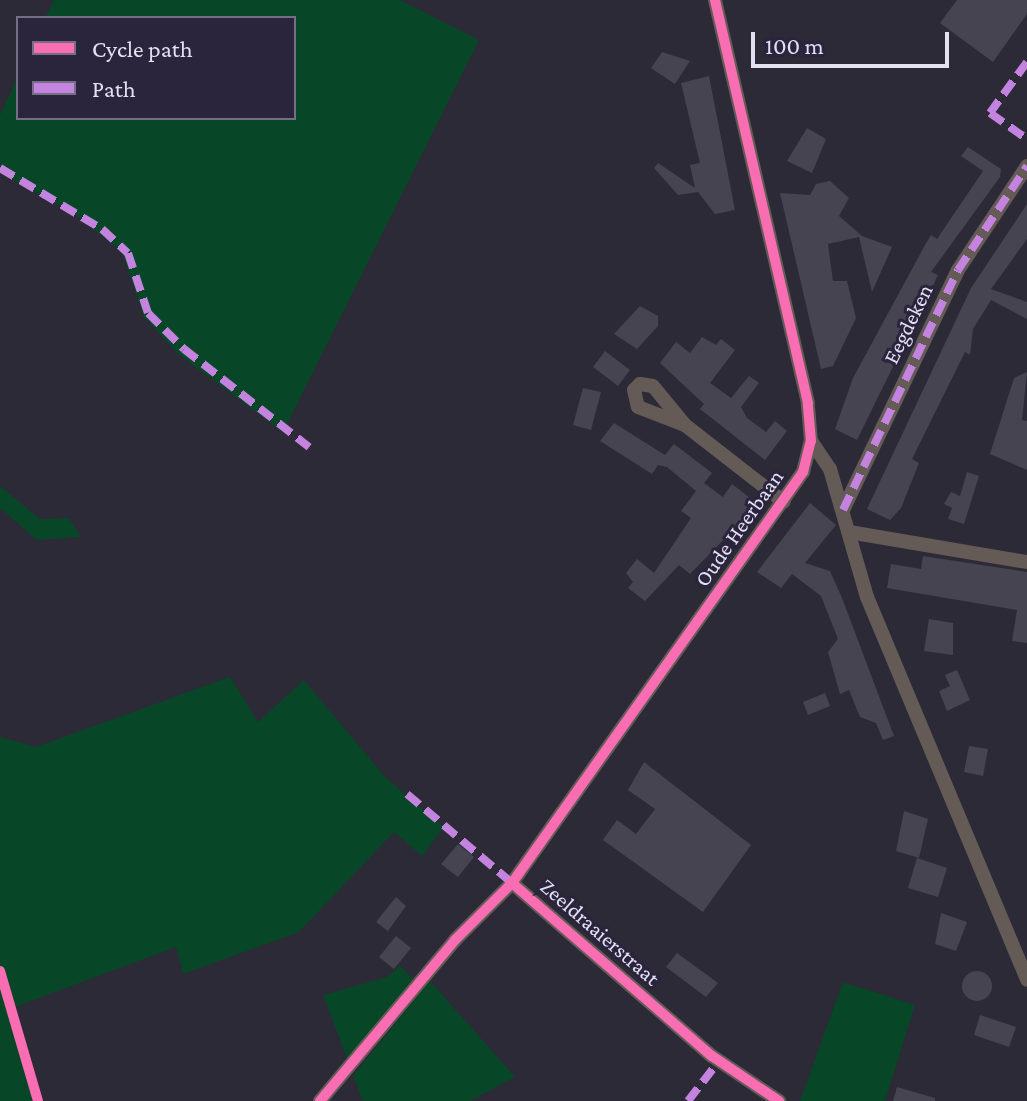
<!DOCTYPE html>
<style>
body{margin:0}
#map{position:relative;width:1027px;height:1101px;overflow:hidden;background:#2d2a37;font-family:"Crimson Pro",serif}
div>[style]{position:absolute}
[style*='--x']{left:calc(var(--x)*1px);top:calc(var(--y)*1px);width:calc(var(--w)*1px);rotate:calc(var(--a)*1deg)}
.green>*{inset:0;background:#074627}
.building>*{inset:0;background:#464450}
.round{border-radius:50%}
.minor>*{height:14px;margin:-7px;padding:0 7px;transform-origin:7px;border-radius:7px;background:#645b56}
.quiet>*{height:8px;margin-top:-4px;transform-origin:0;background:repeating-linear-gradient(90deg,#c483df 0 16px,transparent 0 24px)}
.cycleway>*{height:10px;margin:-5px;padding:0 5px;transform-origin:5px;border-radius:5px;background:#f96db3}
span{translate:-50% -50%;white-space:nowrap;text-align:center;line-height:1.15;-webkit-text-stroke:6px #2a243d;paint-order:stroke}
.street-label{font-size:22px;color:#e3e0f1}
.legend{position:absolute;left:16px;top:16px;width:280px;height:104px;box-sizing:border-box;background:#2a243d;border:2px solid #746f85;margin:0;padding:10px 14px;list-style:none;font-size:24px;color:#e3e0f1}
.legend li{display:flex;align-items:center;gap:16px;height:40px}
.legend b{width:40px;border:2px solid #746f85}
.scale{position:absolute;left:751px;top:32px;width:198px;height:36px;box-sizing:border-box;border:4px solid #e3e0f1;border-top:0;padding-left:10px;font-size:24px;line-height:28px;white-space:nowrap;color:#e3e0f1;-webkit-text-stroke:6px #2a243d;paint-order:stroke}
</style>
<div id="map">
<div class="green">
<i style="clip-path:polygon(54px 0,400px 0,479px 40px,283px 432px,178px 354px,144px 317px,122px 252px,75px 214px,0 173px,0 115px,18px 76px,18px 118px,294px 118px,294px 18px,45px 18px)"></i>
<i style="clip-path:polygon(0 486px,40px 519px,69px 518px,81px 537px,37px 540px,0 508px)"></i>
<i style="clip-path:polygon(230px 677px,258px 722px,304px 680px,385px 777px,444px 827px,422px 856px,394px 832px,299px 932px,183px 974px,176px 947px,15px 1007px,42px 1101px,0 1101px,0 737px,36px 747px)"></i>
<i style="clip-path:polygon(400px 966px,413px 979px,348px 1061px,323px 995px,387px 977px)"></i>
<i style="clip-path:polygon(430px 981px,515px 1077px,470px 1101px,363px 1101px,353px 1076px)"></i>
<i style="clip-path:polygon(843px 982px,915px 1005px,885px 1101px,800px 1101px)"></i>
</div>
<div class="building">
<i style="clip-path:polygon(957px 0,1027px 0,1027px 14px,993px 62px,940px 23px)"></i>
<i style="clip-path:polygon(662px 52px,690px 61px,675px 84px,651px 68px)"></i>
<i style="clip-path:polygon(709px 76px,735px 210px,715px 214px,698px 192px,678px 195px,654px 168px,658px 163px,695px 188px,690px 165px,700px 163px,681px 83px)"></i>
<i style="clip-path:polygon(807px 128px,826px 139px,812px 173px,787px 161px)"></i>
<i style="clip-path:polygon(968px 147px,1001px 169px,1000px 177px,931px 272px,938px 275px,857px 440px,835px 429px,853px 378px,925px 245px,931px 235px,937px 239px,983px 171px,961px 156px)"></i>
<i style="clip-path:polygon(830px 181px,849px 198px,839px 216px,862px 236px,892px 247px,872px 292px,859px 237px,828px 244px,833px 281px,847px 281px,856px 318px,833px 366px,821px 369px,780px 193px,810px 195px,816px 184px)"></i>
<i style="clip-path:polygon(1027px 204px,1027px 239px,991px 289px,1027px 302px,1027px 319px,991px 300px,973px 329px,970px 355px,965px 352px,912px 459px,919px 463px,901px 508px,890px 520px,867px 509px,971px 288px)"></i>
<i style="clip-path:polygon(640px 306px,658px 316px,658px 326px,637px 349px,614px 334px)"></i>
<i style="clip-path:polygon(702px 337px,716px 345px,721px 339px,735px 350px,710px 383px,731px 398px,749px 376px,759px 383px,741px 407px,747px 418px,766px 432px,775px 421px,787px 431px,765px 460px,700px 409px,704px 404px,660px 363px,676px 342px,690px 353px)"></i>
<i style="clip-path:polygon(605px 351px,630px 370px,618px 386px,593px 367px)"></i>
<i style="clip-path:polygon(1027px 372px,1022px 420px,1027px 421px,1027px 470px,990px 454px,1014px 378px)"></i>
<i style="clip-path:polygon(583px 388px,601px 392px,591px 430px,573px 425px)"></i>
<i style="clip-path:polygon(614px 423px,665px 455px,674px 444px,712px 473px,704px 483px,723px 497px,732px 484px,759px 505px,733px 539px,728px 535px,690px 574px,679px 565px,645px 601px,628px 588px,633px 582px,626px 573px,637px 559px,654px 573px,691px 518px,681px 511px,696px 491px,667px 467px,658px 465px,652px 474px,600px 441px)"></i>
<i style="clip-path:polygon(967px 472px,979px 476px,964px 524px,948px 519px,952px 508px,944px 504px,951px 492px,960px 496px)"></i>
<i style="clip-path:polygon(810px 503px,836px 525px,805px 563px,830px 571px,842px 598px,894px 736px,883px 740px,876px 723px,860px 717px,849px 690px,840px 694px,828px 652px,838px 639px,821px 596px,792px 574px,781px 588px,757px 572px)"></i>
<i style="clip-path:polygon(923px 556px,1027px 572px,1027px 643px,1012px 641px,1017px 610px,887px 588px,891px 564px,921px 569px)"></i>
<i style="clip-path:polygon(929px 619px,953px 623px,953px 655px,924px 651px)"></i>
<i style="clip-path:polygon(957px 670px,970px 700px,947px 711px,939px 691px,950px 686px,945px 675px)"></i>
<i style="clip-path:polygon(825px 693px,830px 706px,808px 715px,803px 702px)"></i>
<i style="clip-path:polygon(969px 746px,988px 749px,983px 776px,964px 772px)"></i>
<i style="clip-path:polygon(644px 762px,751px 845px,703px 912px,603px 840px,617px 820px,636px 834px,655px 809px,628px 790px)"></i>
<i style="clip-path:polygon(904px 811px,928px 819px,919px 858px,896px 851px)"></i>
<i style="clip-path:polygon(458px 844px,474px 857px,458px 877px,441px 864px)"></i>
<i style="clip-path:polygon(917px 858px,947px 868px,938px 897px,908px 888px)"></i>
<i style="clip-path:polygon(396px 897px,406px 906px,388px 931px,376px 922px)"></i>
<i style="clip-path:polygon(941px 913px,967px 922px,956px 951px,935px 944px)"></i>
<i style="clip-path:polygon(396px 936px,411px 948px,394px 969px,379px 957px)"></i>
<i style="clip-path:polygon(677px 953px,718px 983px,706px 997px,666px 967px)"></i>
<i class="round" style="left:962px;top:971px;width:30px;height:30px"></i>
<i style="clip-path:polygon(980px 1015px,1016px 1027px,1009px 1047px,974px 1035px)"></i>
<i style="clip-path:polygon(897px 1087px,935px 1098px,935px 1101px,893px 1101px)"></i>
</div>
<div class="minor">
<i style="--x:685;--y:425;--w:50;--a:-129.4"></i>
<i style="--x:653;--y:386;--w:13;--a:-171"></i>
<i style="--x:640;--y:384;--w:8;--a:135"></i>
<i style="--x:634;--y:390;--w:17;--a:77"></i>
<i style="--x:638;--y:407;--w:50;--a:21"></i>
<i style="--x:685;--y:425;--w:125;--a:37.9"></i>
<i style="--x:811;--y:441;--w:34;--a:56"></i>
<i style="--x:830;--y:469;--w:133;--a:73.9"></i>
<i style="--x:867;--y:597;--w:415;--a:67.3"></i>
<i style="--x:843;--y:510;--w:266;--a:-64.4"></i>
<i style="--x:958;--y:270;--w:125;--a:-56.4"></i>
<i style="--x:849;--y:532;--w:181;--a:9.6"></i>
<i style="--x:512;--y:883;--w:264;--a:40.9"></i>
<i style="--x:712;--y:1056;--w:81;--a:33.9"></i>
<i style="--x:320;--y:1101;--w:210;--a:-50"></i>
<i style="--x:455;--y:940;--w:81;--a:-45"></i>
<i style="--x:512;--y:883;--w:504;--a:-54.7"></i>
<i style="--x:803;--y:472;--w:32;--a:-76"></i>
<i style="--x:811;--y:441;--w:38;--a:-95"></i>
<i style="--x:808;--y:403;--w:414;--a:-103"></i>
</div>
<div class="quiet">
<i style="--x:1027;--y:62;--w:63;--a:126"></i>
<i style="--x:990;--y:113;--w:45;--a:35.1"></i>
<i style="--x:0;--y:168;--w:119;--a:30.9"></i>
<i style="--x:102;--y:229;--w:35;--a:43"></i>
<i style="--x:128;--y:253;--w:63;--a:71.6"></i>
<i style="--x:148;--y:313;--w:51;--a:45"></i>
<i style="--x:184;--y:349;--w:159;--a:38.1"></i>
<i style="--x:843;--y:510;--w:266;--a:-64.4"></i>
<i style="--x:958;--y:270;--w:125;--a:-56.4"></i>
<i style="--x:407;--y:794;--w:138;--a:40.3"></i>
<i style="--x:688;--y:1101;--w:51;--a:-52.2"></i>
</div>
<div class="cycleway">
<i style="--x:512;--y:883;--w:264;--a:40.9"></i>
<i style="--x:712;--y:1056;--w:81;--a:33.9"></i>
<i style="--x:0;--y:971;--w:135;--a:73.7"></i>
<i style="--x:320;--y:1101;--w:210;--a:-50"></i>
<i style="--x:455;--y:940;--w:81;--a:-45"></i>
<i style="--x:512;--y:883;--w:504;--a:-54.7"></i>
<i style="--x:803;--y:472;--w:32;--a:-76"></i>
<i style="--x:811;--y:441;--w:38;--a:-95"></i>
<i style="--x:808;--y:403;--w:414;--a:-103"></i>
</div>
<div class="street-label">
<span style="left:908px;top:324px;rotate:-64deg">Eegdeken</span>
<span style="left:739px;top:528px;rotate:-55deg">Oude Heerbaan</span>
<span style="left:600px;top:932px;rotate:41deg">Zeeldraaierstraat</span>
</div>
<ul class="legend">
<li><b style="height:10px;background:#f96db3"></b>Cycle path</li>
<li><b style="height:10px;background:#c483df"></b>Path</li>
</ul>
<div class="scale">100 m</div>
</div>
